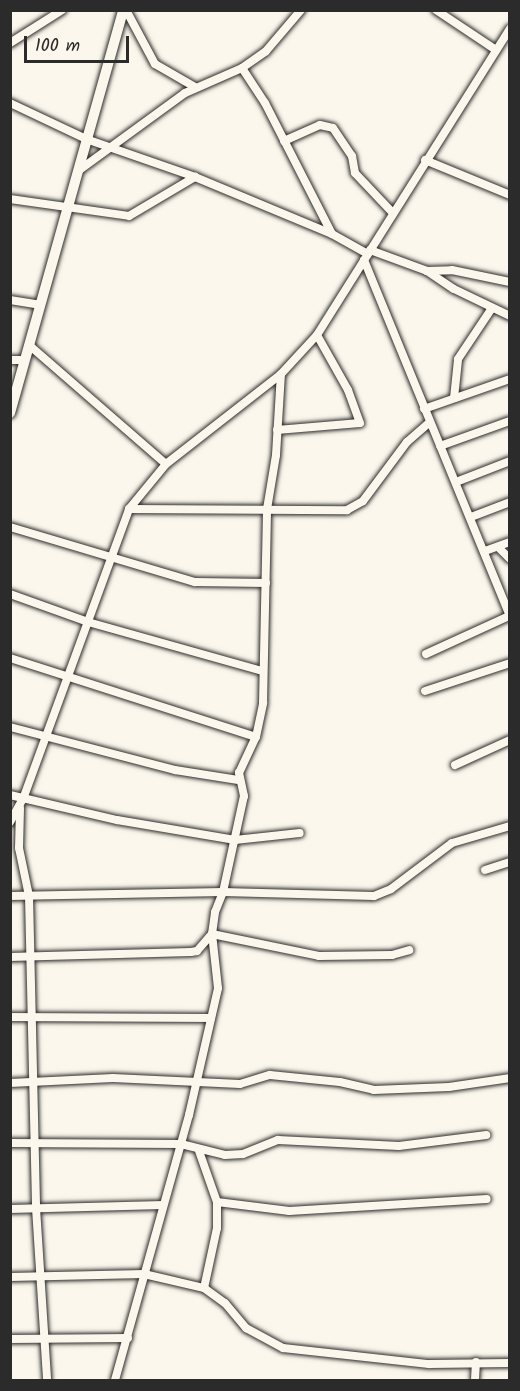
<!DOCTYPE html>
<style>
body{margin:0}
#map{position:relative;width:520px;height:1391px;overflow:hidden;background:#fbf7ec;font-family:Kalam,sans-serif}
div>[style]{position:absolute}
[style*='--x']{left:calc(var(--x)*1px);top:calc(var(--y)*1px);width:calc(var(--w)*1px);rotate:calc(var(--a)*1deg)}
.roads{filter:drop-shadow(0 0 2px #2b2b2b) drop-shadow(0 0 2px #2b2b2b)}
.street>*{height:8px;margin:-4px;padding:0 4px;transform-origin:4px;border-radius:4px;background:#fbf7ec}
.secondary>*{height:10px;margin:-5px;padding:0 5px;transform-origin:5px;border-radius:5px;background:#fbf7ec}
span{translate:-50% -50%;white-space:nowrap;text-align:center;line-height:1.15;-webkit-text-stroke:4.5px #fbf7ec;paint-order:stroke}
.frame{position:absolute;inset:0;border:12px solid #2b2b2b;pointer-events:none}
.scale{position:absolute;left:24px;top:36px;width:105px;height:27px;box-sizing:border-box;border:3px solid #2b2b2b;border-top:0;padding-left:8px;font-size:18px;line-height:21px;white-space:nowrap;color:#2b2b2b;-webkit-text-stroke:4px #fbf7ec;paint-order:stroke}
</style>
<div id="map">
<div class="roads">
<div class="street">
<i style="--x:126;--y:10;--w:61;--a:61.8"></i>
<i style="--x:155;--y:64;--w:46;--a:29.9"></i>
<i style="--x:436;--y:10;--w:72;--a:33.7"></i>
<i style="--x:10;--y:43;--w:62;--a:-32.4"></i>
<i style="--x:242;--y:68;--w:42;--a:56.7"></i>
<i style="--x:265;--y:103;--w:147;--a:62.9"></i>
<i style="--x:10;--y:103;--w:84;--a:25.3"></i>
<i style="--x:86;--y:139;--w:115;--a:19.2"></i>
<i style="--x:195;--y:177;--w:148;--a:22.6"></i>
<i style="--x:332;--y:234;--w:41;--a:29.1"></i>
<i style="--x:284;--y:141;--w:39;--a:-24"></i>
<i style="--x:320;--y:125;--w:13;--a:13"></i>
<i style="--x:333;--y:128;--w:34;--a:56"></i>
<i style="--x:352;--y:156;--w:17;--a:80"></i>
<i style="--x:355;--y:173;--w:55;--a:46.5"></i>
<i style="--x:425;--y:160;--w:92;--a:22.4"></i>
<i style="--x:78;--y:171;--w:132;--a:-36.1"></i>
<i style="--x:185;--y:93;--w:62;--a:-23.7"></i>
<i style="--x:242;--y:68;--w:29;--a:-35"></i>
<i style="--x:266;--y:51;--w:54;--a:-49.5"></i>
<i style="--x:10;--y:199;--w:120;--a:8.1"></i>
<i style="--x:129;--y:216;--w:77;--a:-30.6"></i>
<i style="--x:370;--y:250;--w:61;--a:20.2"></i>
<i style="--x:427;--y:271;--w:32;--a:34"></i>
<i style="--x:454;--y:289;--w:62;--a:25.7"></i>
<i style="--x:364;--y:260;--w:385;--a:67.7"></i>
<i style="--x:427;--y:271;--w:25;--a:-2"></i>
<i style="--x:452;--y:270;--w:59;--a:11.7"></i>
<i style="--x:10;--y:300;--w:30;--a:9"></i>
<i style="--x:29;--y:345;--w:181;--a:41"></i>
<i style="--x:10;--y:360;--w:15;--a:0"></i>
<i style="--x:454;--y:398;--w:39;--a:-84"></i>
<i style="--x:458;--y:359;--w:61;--a:-56.3"></i>
<i style="--x:424;--y:409;--w:91;--a:-19.2"></i>
<i style="--x:277;--y:430;--w:83;--a:-4.8"></i>
<i style="--x:360;--y:423;--w:35;--a:-110"></i>
<i style="--x:348;--y:390;--w:63;--a:-119.4"></i>
<i style="--x:440;--y:446;--w:74;--a:-19.7"></i>
<i style="--x:456;--y:482;--w:58;--a:-21.3"></i>
<i style="--x:129;--y:509;--w:218;--a:0.3"></i>
<i style="--x:347;--y:510;--w:18;--a:-29"></i>
<i style="--x:363;--y:501;--w:74;--a:-53.3"></i>
<i style="--x:407;--y:442;--w:30;--a:-41"></i>
<i style="--x:471;--y:517;--w:42;--a:-21"></i>
<i style="--x:10;--y:527;--w:193;--a:16.6"></i>
<i style="--x:195;--y:582;--w:71;--a:0.8"></i>
<i style="--x:498;--y:547;--w:17;--a:45"></i>
<i style="--x:485;--y:551;--w:27;--a:-20"></i>
<i style="--x:10;--y:594;--w:83;--a:19.7"></i>
<i style="--x:88;--y:622;--w:181;--a:15.7"></i>
<i style="--x:426;--y:654;--w:91;--a:-24.6"></i>
<i style="--x:10;--y:658;--w:258;--a:17.8"></i>
<i style="--x:425;--y:691;--w:89;--a:-18.2"></i>
<i style="--x:10;--y:727;--w:171;--a:14.6"></i>
<i style="--x:175;--y:770;--w:64;--a:9"></i>
<i style="--x:455;--y:765;--w:60;--a:-24.4"></i>
<i style="--x:10;--y:795;--w:110;--a:13.2"></i>
<i style="--x:117;--y:820;--w:120;--a:9.6"></i>
<i style="--x:235;--y:840;--w:65;--a:-6.1"></i>
<i style="--x:20;--y:808;--w:40;--a:91.4"></i>
<i style="--x:19;--y:848;--w:49;--a:78.2"></i>
<i style="--x:29;--y:896;--w:312;--a:88.7"></i>
<i style="--x:36;--y:1208;--w:172;--a:86.3"></i>
<i style="--x:10;--y:822;--w:26;--a:-61"></i>
<i style="--x:23;--y:799;--w:309;--a:-69.9"></i>
<i style="--x:129;--y:509;--w:58;--a:-50.6"></i>
<i style="--x:166;--y:464;--w:146;--a:-38"></i>
<i style="--x:281;--y:374;--w:53;--a:-47.3"></i>
<i style="--x:317;--y:335;--w:362;--a:-57.8"></i>
<i style="--x:485;--y:870;--w:26;--a:-18"></i>
<i style="--x:10;--y:896;--w:213;--a:-1.1"></i>
<i style="--x:223;--y:892;--w:151;--a:1.5"></i>
<i style="--x:374;--y:896;--w:18;--a:-22"></i>
<i style="--x:391;--y:889;--w:76;--a:-37"></i>
<i style="--x:452;--y:843;--w:60;--a:-16.3"></i>
<i style="--x:10;--y:957;--w:181;--a:-1.6"></i>
<i style="--x:191;--y:952;--w:6;--a:-9"></i>
<i style="--x:197;--y:951;--w:23;--a:-49"></i>
<i style="--x:212;--y:934;--w:109;--a:11.6"></i>
<i style="--x:319;--y:956;--w:73;--a:-0.8"></i>
<i style="--x:392;--y:955;--w:18;--a:-16"></i>
<i style="--x:10;--y:1017;--w:201;--a:0.3"></i>
<i style="--x:10;--y:1083;--w:103;--a:-2.8"></i>
<i style="--x:113;--y:1078;--w:127;--a:2.7"></i>
<i style="--x:240;--y:1084;--w:31;--a:-17"></i>
<i style="--x:270;--y:1075;--w:70;--a:5.7"></i>
<i style="--x:340;--y:1082;--w:35;--a:13"></i>
<i style="--x:374;--y:1090;--w:75;--a:-2.3"></i>
<i style="--x:449;--y:1087;--w:62;--a:-8.4"></i>
<i style="--x:10;--y:1143;--w:171;--a:0.3"></i>
<i style="--x:181;--y:1144;--w:45;--a:14"></i>
<i style="--x:225;--y:1155;--w:18;--a:-3"></i>
<i style="--x:243;--y:1154;--w:38;--a:-22"></i>
<i style="--x:278;--y:1140;--w:121;--a:2.8"></i>
<i style="--x:399;--y:1146;--w:88;--a:-7.2"></i>
<i style="--x:199;--y:1151;--w:54;--a:70.6"></i>
<i style="--x:217;--y:1202;--w:26;--a:90"></i>
<i style="--x:217;--y:1228;--w:61;--a:102.2"></i>
<i style="--x:217;--y:1202;--w:73;--a:7.1"></i>
<i style="--x:289;--y:1211;--w:198;--a:-3.5"></i>
<i style="--x:10;--y:1209;--w:153;--a:-1.5"></i>
<i style="--x:10;--y:1277;--w:134;--a:-1.3"></i>
<i style="--x:144;--y:1274;--w:62;--a:13.1"></i>
<i style="--x:204;--y:1288;--w:26;--a:36"></i>
<i style="--x:225;--y:1303;--w:33;--a:50"></i>
<i style="--x:246;--y:1328;--w:42;--a:28.4"></i>
<i style="--x:283;--y:1348;--w:147;--a:6.3"></i>
<i style="--x:429;--y:1364;--w:81;--a:-0.7"></i>
<i style="--x:10;--y:1339;--w:118;--a:-0.5"></i>
<i style="--x:115;--y:1380;--w:275;--a:-74.4"></i>
<i style="--x:189;--y:1115;--w:130;--a:-77.1"></i>
<i style="--x:218;--y:988;--w:54;--a:-96.3"></i>
<i style="--x:212;--y:934;--w:22;--a:-82"></i>
<i style="--x:215;--y:912;--w:22;--a:-68"></i>
<i style="--x:223;--y:892;--w:98;--a:-77.7"></i>
<i style="--x:244;--y:796;--w:24;--a:-102"></i>
<i style="--x:239;--y:773;--w:40;--a:-65"></i>
<i style="--x:256;--y:737;--w:35;--a:-78"></i>
<i style="--x:263;--y:703;--w:194;--a:-88.8"></i>
<i style="--x:267;--y:509;--w:55;--a:-80.5"></i>
<i style="--x:276;--y:455;--w:81;--a:-86.5"></i>
<i style="--x:475;--y:1380;--w:18;--a:-87"></i>
</div>
<div class="secondary">
<i style="--x:10;--y:413;--w:419;--a:-74.3"></i>
</div>
</div>
<div class="frame"></div>
<div class="scale">100 m</div>
</div>
